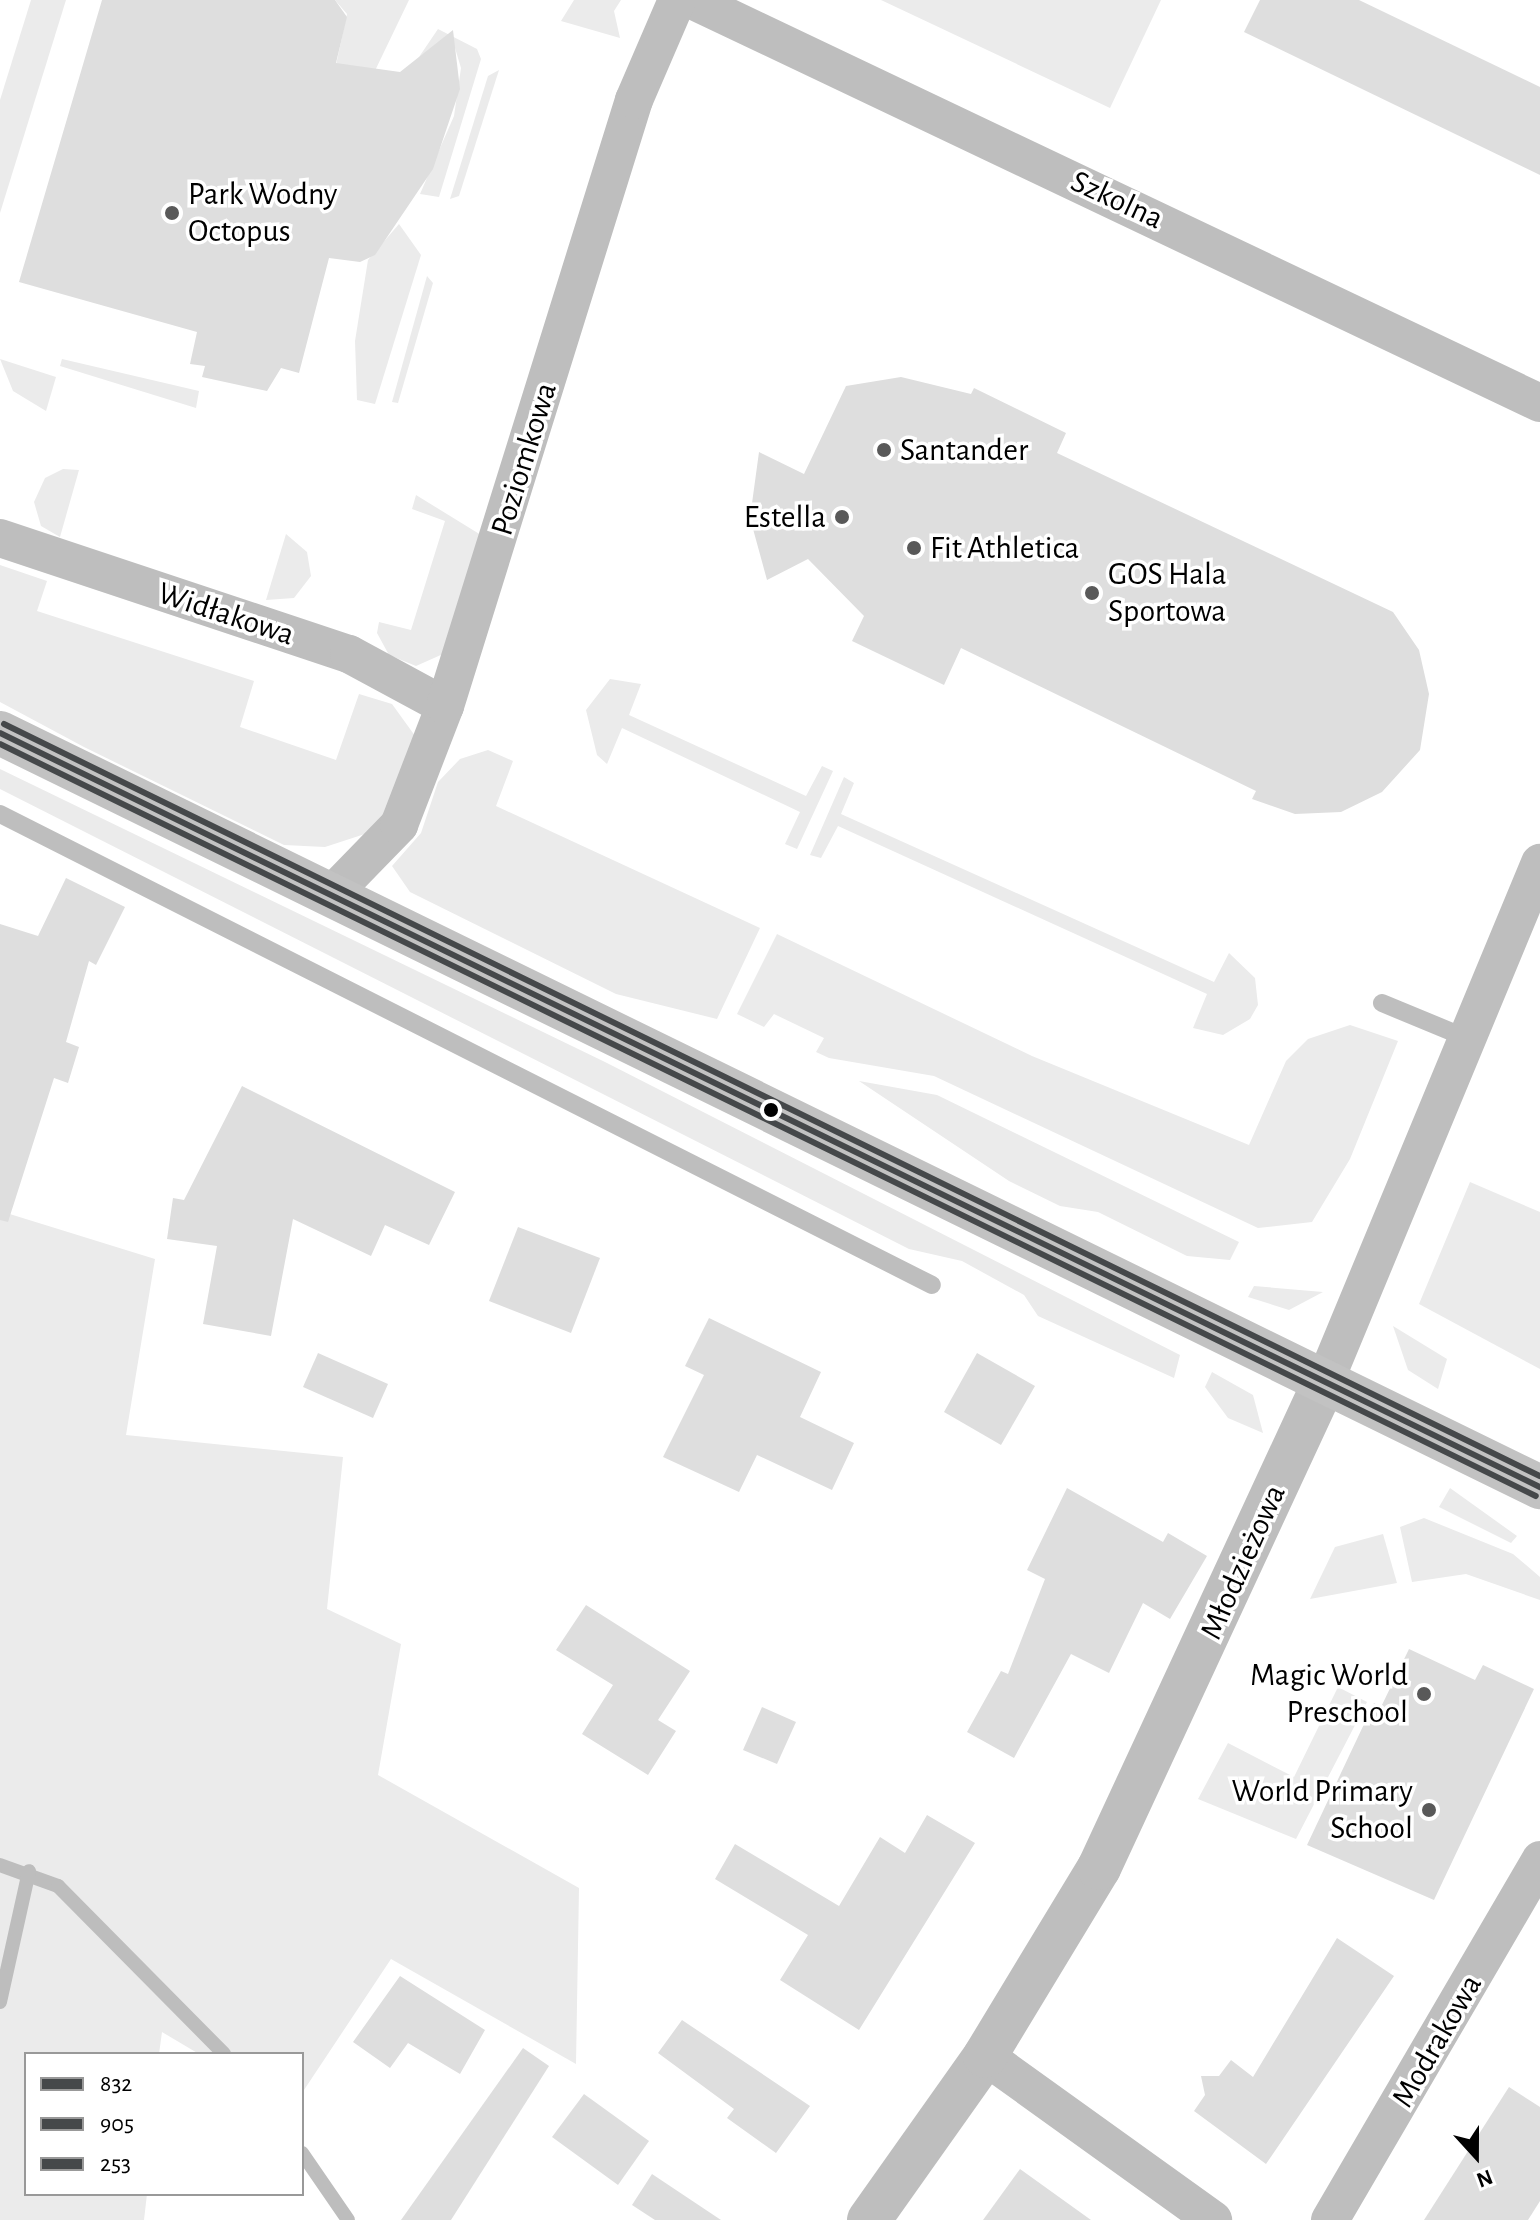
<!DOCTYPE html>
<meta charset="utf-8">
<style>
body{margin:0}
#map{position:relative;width:1540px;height:2220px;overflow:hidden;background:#fff;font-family:"Alegreya Sans",sans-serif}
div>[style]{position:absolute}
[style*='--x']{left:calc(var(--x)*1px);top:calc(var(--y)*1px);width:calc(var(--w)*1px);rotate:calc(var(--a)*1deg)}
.green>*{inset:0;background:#ebebeb}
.stream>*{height:14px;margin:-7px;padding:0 7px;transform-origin:7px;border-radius:7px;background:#bdbdbd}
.building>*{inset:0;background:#dedede}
.service>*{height:18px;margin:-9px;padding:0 9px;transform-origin:9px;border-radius:9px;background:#bebebe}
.minor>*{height:38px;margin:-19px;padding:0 19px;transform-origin:19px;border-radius:19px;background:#bebebe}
.tertiary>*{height:44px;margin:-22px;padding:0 22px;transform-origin:22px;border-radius:22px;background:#bebebe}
.secondary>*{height:44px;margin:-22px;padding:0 22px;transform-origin:22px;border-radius:22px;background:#c2c2c2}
.bus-1>*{height:6px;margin:-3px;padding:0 3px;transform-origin:3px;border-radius:3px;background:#45484a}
.bus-2>*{height:6px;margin:-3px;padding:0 3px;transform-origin:3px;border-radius:3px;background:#45484a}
.bus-3>*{height:6px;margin:-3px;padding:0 3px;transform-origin:3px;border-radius:3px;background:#45484a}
.dots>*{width:22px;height:22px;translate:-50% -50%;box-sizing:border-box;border:4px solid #fff;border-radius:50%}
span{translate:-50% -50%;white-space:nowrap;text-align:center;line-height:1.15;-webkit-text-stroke:7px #fff;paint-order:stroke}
.poi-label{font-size:32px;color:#000}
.left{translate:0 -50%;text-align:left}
.right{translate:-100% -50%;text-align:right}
.street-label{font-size:32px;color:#000}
.legend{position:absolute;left:24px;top:2052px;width:280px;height:144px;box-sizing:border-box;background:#fff;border:2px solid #999;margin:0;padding:10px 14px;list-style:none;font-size:24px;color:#000}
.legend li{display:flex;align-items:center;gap:16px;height:40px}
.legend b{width:40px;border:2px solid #999}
.north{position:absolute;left:1436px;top:2116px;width:80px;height:80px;-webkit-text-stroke:6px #fff;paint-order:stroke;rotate:159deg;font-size:22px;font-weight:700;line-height:32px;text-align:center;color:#000}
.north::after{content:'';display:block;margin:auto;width:28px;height:36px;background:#000;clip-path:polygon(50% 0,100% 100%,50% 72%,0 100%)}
</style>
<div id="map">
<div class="green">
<i style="clip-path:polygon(31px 0,66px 0,0 213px,0 100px)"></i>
<i style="clip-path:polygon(335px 0,409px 0,371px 79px,336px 65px,347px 14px)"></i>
<i style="clip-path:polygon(574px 0,621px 0,614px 11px,620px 38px,561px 21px)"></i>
<i style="clip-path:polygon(881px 0,1161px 0,1110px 108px)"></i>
<i style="clip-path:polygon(438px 29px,477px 49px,481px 59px,439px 197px,420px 194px,454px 116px,461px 68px,455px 48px,440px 43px,419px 57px)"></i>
<i style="clip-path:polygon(499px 70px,459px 196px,450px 199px,488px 76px)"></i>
<i style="clip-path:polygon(399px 224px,421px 255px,375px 404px,357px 400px,355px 341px,368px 260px)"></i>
<i style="clip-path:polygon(427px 276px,433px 283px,398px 403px,392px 402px)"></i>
<i style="clip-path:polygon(0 359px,56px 377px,46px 411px,13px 391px)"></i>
<i style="clip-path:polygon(62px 359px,199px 391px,196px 408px,60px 366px)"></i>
<i style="clip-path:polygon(63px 469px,79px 470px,60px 537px,41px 526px,34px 502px,45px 478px)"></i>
<i style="clip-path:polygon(416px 495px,481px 535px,443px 654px,416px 666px,389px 655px,377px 633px,379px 622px,411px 630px,445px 521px,412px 509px)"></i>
<i style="clip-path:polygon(286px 534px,307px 552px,311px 576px,294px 598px,266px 600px)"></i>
<i style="clip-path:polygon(0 565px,47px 581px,37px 611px,254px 681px,240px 727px,336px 760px,359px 694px,392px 704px,418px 740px,412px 774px,374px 831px,325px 847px,284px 845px,84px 747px,0 702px)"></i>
<i style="clip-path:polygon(610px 679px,641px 684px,629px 715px,806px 796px,822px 766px,833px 771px,797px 849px,785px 844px,800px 812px,622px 728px,607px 764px,597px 755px,586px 710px)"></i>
<i style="clip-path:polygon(488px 750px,513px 761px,496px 806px,760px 928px,717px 1019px,616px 994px,410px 892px,392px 866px,421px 833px,438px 782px,460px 759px)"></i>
<i style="clip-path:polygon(0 769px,605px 1062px,1180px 1355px,1174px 1378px,1038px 1316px,1024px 1295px,962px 1261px,909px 1249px,0 789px)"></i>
<i style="clip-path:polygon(844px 777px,854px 783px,841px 814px,1214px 982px,1229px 953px,1255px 978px,1258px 1005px,1250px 1019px,1223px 1035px,1193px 1028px,1207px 994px,838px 826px,821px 858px,810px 855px)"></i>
<i style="clip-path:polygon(777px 934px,1032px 1056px,1249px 1145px,1286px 1061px,1308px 1039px,1350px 1025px,1398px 1041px,1350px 1159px,1312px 1222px,1258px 1228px,934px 1076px,829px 1058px,816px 1052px,824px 1038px,774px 1014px,764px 1027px,737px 1014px)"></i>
<i style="clip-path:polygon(859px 1081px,937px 1095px,1239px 1242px,1230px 1260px,1187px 1256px,1098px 1212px,1060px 1206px,1009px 1181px)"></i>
<i style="clip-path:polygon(1470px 1182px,1540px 1212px,1540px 1369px,1419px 1304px)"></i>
<i style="clip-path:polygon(0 1211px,155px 1259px,126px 1435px,343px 1457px,327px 1609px,401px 1644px,378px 1775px,579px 1888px,576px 2064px,391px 1959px,302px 2093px,302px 2054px,199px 2054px,162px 2032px,159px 2054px,26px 2054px,26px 2194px,147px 2194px,144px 2220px,0 2220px)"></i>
<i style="clip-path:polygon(1254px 1286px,1323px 1292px,1289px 1310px,1248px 1297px)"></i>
<i style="clip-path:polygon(1393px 1326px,1447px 1359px,1438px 1389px,1408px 1370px)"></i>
<i style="clip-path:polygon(1212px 1372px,1253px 1395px,1263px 1433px,1228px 1418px,1205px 1387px)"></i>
<i style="clip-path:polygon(1450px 1488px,1517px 1536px,1511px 1543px,1439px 1507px)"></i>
<i style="clip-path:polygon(1424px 1518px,1513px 1554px,1540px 1577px,1540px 1600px,1466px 1574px,1412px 1582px,1400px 1527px)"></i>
<i style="clip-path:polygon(1383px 1534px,1397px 1583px,1310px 1599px,1335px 1547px)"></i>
<i style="clip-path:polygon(1338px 1687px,1367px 1702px,1296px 1839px,1198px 1799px,1228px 1743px,1294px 1777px)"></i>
</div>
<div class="stream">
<i style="--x:0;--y:1865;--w:62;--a:19.9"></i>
<i style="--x:58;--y:1886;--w:236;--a:45.3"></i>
<i style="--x:0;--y:2002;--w:134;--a:-77.5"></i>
<i style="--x:302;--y:2153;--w:81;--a:55.5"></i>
</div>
<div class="building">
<i style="clip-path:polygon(102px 0,335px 0,347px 17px,336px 63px,400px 72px,453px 30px,460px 89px,433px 169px,375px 255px,360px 262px,329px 258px,299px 373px,281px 368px,267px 391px,202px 377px,205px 366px,190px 364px,197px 332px,19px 282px)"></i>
<i style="clip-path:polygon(1260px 0,1359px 0,1540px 87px,1540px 175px,1244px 32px)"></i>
<i style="clip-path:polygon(901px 377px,971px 394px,974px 388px,1066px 433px,1057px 453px,1393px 612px,1419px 650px,1429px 694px,1420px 750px,1382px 792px,1341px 812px,1295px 814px,1252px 799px,1256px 791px,961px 648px,944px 685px,852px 641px,864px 616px,808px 559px,767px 580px,750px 518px,759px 452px,804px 474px,846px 386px)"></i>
<i style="clip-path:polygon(66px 878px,125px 907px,96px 965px,89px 961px,66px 1042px,79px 1047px,68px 1083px,54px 1078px,8px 1222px,0 1220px,0 924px,38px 936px)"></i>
<i style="clip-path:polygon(242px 1086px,455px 1192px,429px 1245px,385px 1225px,371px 1256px,293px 1219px,271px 1336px,203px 1324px,217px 1246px,167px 1239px,173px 1198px,184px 1200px)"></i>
<i style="clip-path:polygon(518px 1227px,600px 1258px,571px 1333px,489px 1301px)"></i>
<i style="clip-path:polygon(709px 1318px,821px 1372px,800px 1417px,854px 1443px,832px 1490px,757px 1455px,739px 1492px,663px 1457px,704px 1375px,685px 1366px)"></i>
<i style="clip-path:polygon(318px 1353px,388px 1384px,373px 1418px,303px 1387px)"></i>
<i style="clip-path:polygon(977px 1353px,1035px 1386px,1001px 1445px,944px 1412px)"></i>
<i style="clip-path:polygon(1067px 1488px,1163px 1542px,1168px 1533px,1207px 1556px,1170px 1619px,1143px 1603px,1109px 1673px,1071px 1654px,1014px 1758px,967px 1732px,1001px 1671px,1008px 1674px,1045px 1579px,1027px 1570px)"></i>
<i style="clip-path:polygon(586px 1605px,690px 1671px,658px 1720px,676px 1731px,648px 1775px,582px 1734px,613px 1685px,556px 1650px)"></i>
<i style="clip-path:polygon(1409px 1649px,1475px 1680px,1483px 1665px,1534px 1689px,1434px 1900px,1307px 1845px,1374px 1703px,1381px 1707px)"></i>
<i style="clip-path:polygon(762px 1707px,796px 1722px,777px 1764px,743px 1750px)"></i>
<i style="clip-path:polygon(927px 1815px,975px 1843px,859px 2030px,780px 1980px,808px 1935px,715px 1879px,735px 1844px,839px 1906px,880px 1837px,905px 1853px)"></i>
<i style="clip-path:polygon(1337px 1938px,1394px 1976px,1266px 2164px,1194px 2111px,1205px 2095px,1201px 2076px,1219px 2076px,1231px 2060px,1253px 2077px)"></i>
<i style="clip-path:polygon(400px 1976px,485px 2030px,460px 2074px,408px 2043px,390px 2068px,353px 2042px)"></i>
<i style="clip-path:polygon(682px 2020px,810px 2106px,776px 2153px,727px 2118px,734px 2109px,658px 2053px)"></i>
<i style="clip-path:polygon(523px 2048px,549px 2066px,451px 2220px,401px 2220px)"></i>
<i style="clip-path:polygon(1509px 2087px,1540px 2107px,1540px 2201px,1528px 2220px,1424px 2220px)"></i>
<i style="clip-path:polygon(584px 2094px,649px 2141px,618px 2185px,552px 2137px)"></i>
<i style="clip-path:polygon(1020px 2169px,1091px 2220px,983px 2220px)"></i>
<i style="clip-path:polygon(652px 2174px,721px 2220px,655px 2220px,632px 2205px)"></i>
</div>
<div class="service">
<i style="--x:0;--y:814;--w:1044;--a:26.81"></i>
<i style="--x:1382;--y:1003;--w:94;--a:22.5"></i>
</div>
<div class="minor">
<i style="--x:692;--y:0;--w:939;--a:25.42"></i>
<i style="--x:0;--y:538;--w:368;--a:18.4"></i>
<i style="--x:349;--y:654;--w:109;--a:28.4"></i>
<i style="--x:331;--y:895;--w:98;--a:-45.8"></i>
<i style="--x:399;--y:825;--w:128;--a:-68.9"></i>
<i style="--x:445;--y:706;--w:635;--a:-72.68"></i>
<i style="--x:634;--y:100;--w:109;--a:-66.7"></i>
<i style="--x:1325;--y:1381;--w:561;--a:-67.46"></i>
<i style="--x:985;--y:2056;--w:281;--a:35.7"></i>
<i style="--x:1330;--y:2220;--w:417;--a:-59.7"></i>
</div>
<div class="tertiary">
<i style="--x:869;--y:2220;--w:201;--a:-54.7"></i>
<i style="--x:985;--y:2056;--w:220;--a:-58.8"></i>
<i style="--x:1099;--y:1868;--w:537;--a:-65.11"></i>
</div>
<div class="secondary">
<i style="--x:0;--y:733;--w:1715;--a:26.09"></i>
</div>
<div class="bus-1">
<i style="--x:0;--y:733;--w:1715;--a:26.09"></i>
</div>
<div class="bus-2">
<i style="--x:0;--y:744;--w:1710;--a:26.09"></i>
</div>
<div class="bus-3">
<i style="--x:4;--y:724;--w:1710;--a:26.09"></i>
</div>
<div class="dots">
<i style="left:172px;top:213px;background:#595959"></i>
<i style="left:884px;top:450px;background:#595959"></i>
<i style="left:842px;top:517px;background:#595959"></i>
<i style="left:914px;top:548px;background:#595959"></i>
<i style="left:1092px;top:593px;background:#595959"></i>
<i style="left:771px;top:1110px;background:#000"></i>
<i style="left:1424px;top:1694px;background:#595959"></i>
<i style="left:1429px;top:1810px;background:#595959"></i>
</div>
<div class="poi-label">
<span class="left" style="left:188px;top:213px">Park Wodny<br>Octopus</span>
<span class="left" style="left:900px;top:450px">Santander</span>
<span class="right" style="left:826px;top:517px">Estella</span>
<span class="left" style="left:930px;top:548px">Fit Athletica</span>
<span class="left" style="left:1108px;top:593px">GOS Hala<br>Sportowa</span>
<span class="right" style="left:1408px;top:1694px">Magic World<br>Preschool</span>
<span class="right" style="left:1413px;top:1810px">World Primary<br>School</span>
</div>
<div class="street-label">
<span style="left:1117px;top:200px;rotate:25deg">Szkolna</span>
<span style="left:524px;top:459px;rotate:-73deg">Poziomkowa</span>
<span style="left:226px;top:614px;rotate:18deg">Widłakowa</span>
<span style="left:1243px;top:1562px;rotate:-66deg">Młodzieżowa</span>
<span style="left:1437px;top:2041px;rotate:-60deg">Modrakowa</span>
</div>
<ul class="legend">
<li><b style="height:10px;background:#45484a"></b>832</li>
<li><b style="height:10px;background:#45484a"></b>905</li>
<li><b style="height:10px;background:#45484a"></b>253</li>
</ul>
<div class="north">N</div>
</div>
